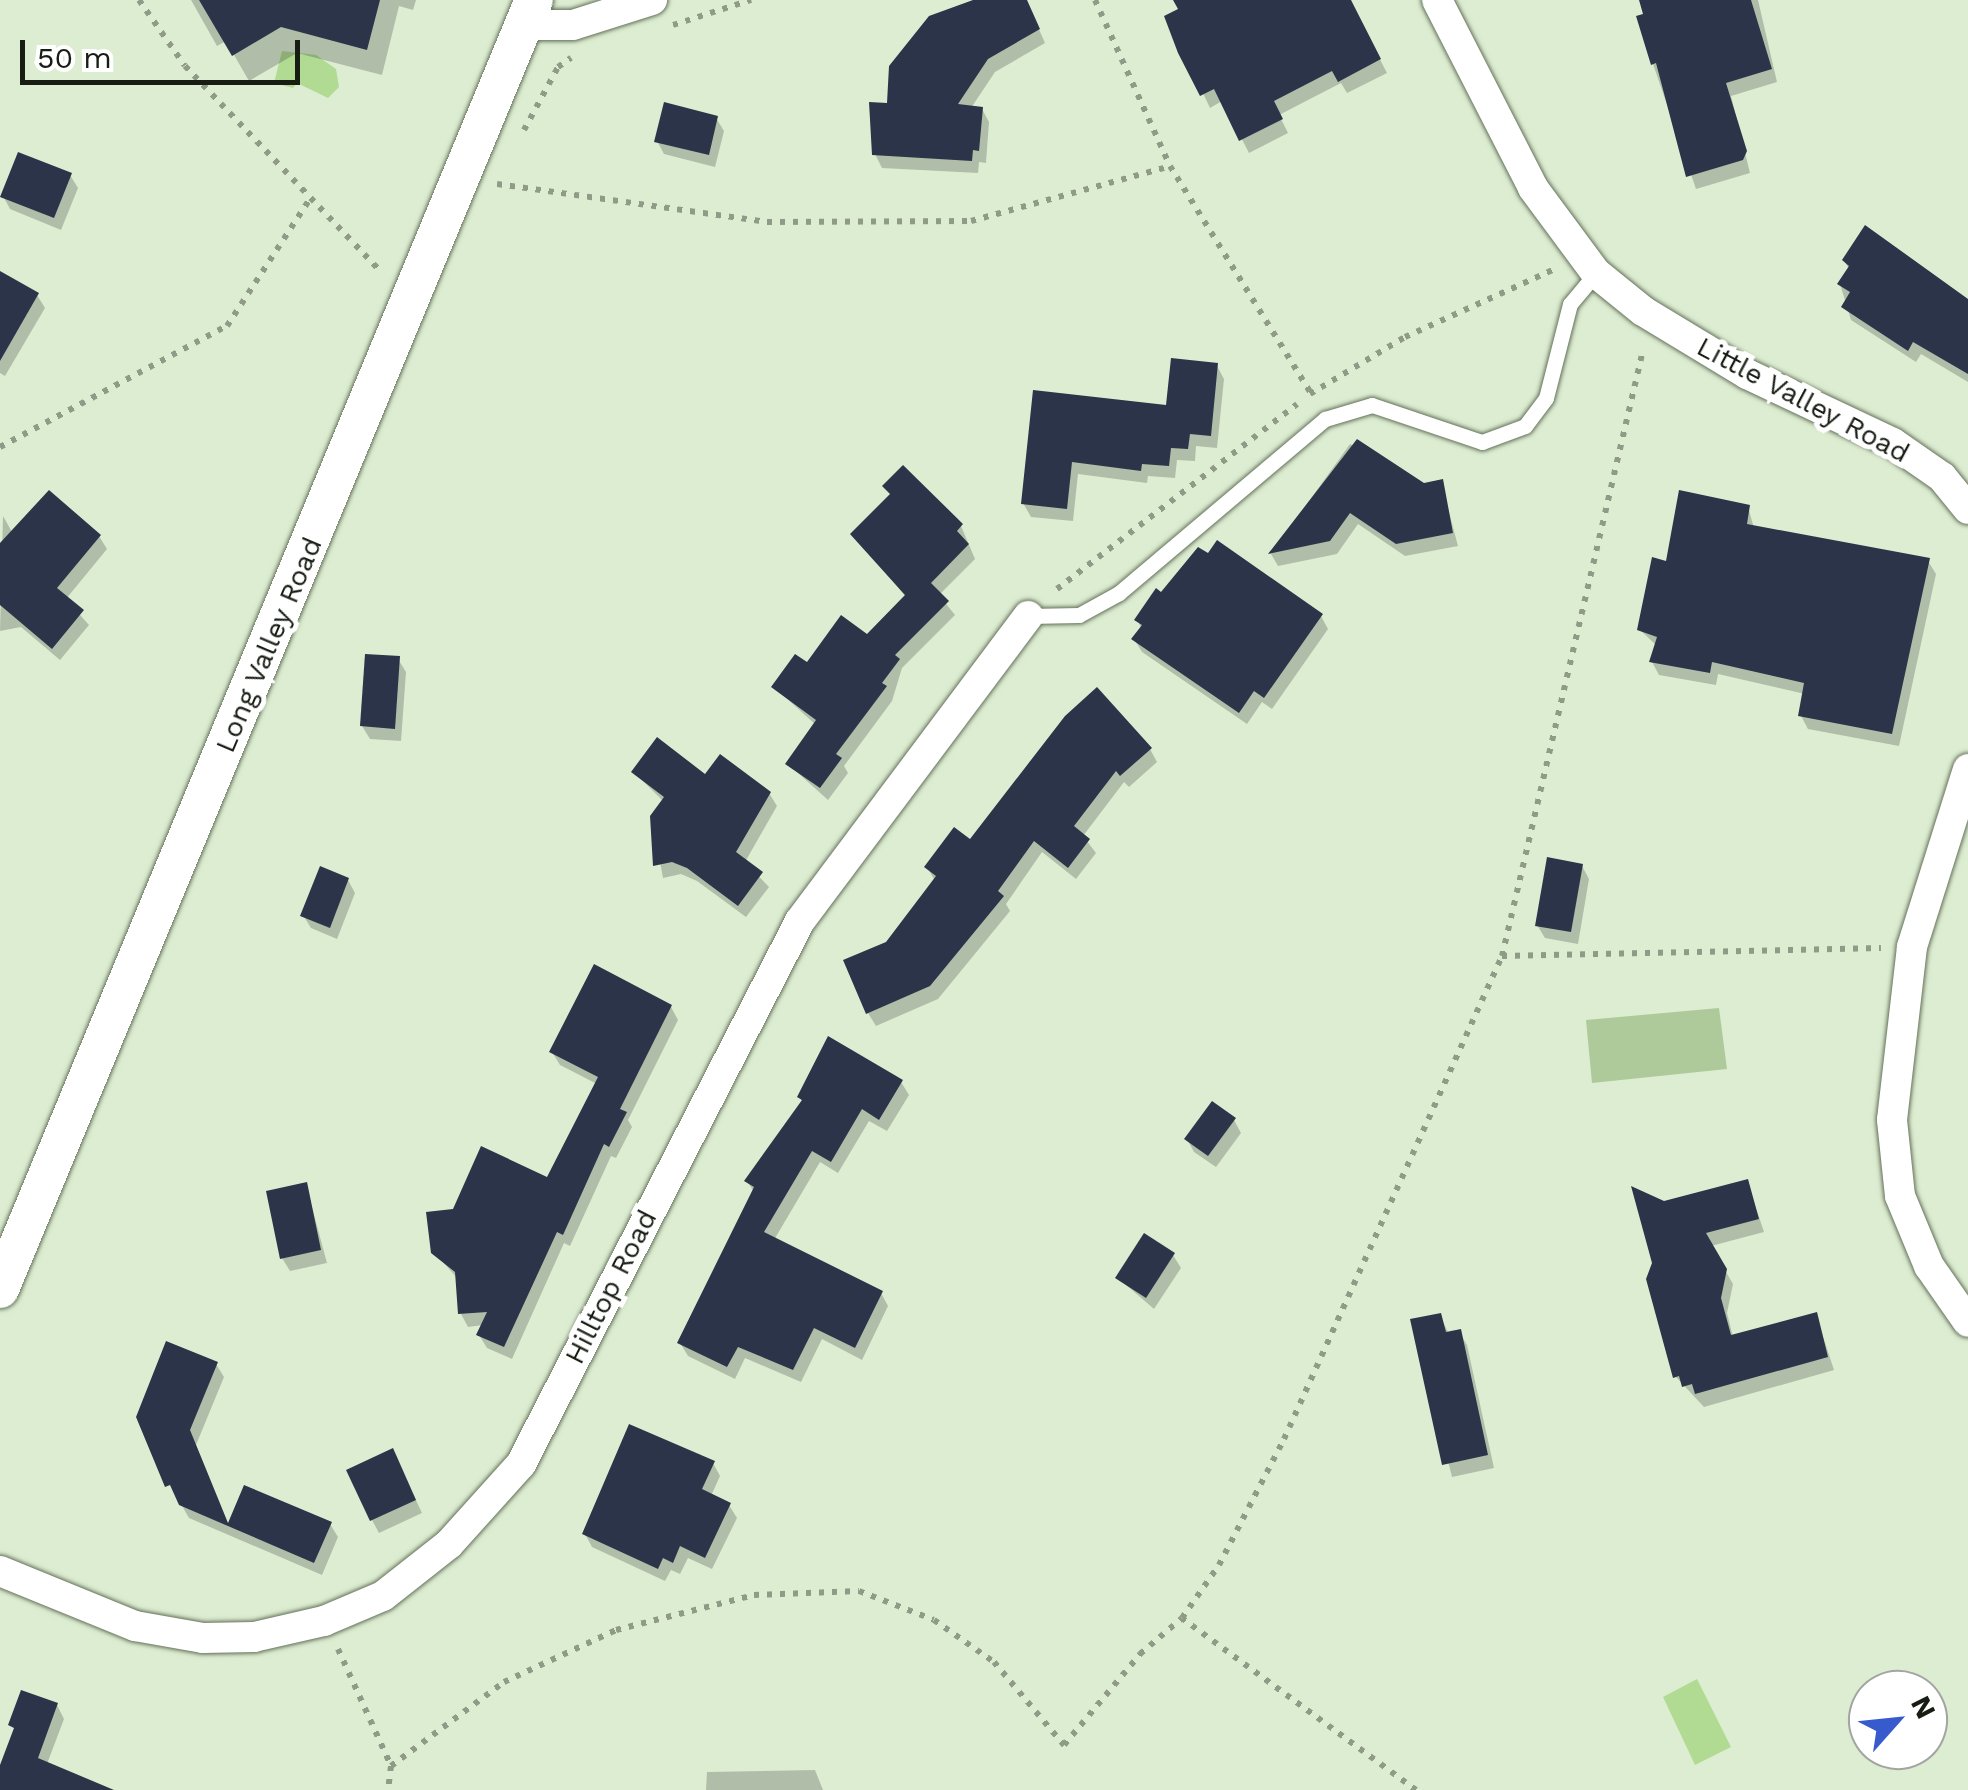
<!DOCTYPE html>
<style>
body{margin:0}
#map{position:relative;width:1968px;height:1790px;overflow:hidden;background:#ddedd2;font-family:"Work Sans",sans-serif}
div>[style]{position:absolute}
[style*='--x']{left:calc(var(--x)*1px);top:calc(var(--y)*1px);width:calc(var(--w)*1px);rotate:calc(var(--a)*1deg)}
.green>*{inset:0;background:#aeca9a}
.water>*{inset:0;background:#b1db93}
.shadow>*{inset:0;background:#0003}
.building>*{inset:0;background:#2b3449}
.path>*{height:6px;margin-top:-3px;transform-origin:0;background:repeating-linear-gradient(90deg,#8f9b87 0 5px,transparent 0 13px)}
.roads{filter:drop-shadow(0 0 2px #637159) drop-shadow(0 0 2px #637159)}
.service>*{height:15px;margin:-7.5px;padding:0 7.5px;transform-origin:7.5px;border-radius:7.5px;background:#fff}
.minor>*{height:30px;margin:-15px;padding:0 15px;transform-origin:15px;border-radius:15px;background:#fff}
.tertiary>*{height:38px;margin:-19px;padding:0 19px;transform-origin:19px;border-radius:19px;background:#fff}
span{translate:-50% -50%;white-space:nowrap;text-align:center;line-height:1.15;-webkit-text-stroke:10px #fff;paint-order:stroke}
.street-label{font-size:28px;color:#181d14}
.north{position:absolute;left:1848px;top:1670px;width:100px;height:100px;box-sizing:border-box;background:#fff;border:2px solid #a3a5a1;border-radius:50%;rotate:63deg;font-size:28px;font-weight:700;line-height:40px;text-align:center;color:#181d14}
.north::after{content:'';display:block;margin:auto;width:35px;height:45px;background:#375bcc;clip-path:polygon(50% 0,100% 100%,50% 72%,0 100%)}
.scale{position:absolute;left:20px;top:40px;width:280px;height:45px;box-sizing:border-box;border:5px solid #181d14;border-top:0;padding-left:12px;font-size:30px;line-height:35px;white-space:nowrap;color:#181d14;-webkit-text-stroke:8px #fff;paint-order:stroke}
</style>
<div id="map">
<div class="green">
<i style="clip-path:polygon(1719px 1008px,1727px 1069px,1592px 1083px,1586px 1020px)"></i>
</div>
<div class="water">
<i style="clip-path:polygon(282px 51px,316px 55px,336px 69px,339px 87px,328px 98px,297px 83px,293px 88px,274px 83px)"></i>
<i style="clip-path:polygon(1697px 1679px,1731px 1747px,1695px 1765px,1663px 1697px)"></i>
</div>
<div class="shadow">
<i style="clip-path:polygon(191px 0,416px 0,413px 10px,399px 6px,382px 75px,297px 53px,249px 81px,226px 41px,217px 46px)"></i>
<i style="clip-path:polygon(976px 0,1026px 0,1045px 43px,995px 72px,971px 108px,982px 109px,989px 122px,986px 163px,979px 162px,978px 173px,882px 168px,875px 154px,889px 105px)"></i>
<i style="clip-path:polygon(1180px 0,1349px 0,1387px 73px,1347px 93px,1341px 83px,1279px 115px,1288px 133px,1249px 153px,1222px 101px,1210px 108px,1167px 17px,1180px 10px)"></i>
<i style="clip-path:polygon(1642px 0,1758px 0,1777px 82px,1731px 96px,1750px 173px,1696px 189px,1653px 64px)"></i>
<i style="clip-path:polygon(716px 118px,724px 131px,715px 167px,664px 154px,657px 141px)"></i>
<i style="clip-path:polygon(70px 175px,78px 188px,61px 230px,10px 209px,3px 196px)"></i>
<i style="clip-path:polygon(1844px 261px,1968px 301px,1968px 382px,1921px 354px,1916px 362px,1851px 320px,1840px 284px,1850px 270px)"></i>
<i style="clip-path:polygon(0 275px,37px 295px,45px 308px,5px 376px,0 373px)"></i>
<i style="clip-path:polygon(1217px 366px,1224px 379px,1217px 448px,1196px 446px,1195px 461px,1177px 460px,1175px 478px,1148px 476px,1147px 483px,1078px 474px,1073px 521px,1031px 517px,1023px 503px,1035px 392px,1168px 408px)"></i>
<i style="clip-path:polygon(1350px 444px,1423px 485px,1441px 482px,1458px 546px,1405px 556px,1358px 524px,1337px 554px,1278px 566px,1271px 554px)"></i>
<i style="clip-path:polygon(885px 486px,961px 526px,975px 559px,939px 595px,955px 615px,902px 668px,892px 701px,844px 766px,848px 773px,828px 800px,788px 764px,816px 725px,774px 687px,867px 637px,906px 597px,853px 534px,891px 496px)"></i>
<i style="clip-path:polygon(1748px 507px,1754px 528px,1928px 561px,1936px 574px,1899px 746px,1808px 729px,1801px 716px,1805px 694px,1718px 674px,1716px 685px,1659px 675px,1652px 662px,1657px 646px,1639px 629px,1668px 564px)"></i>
<i style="clip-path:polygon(3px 516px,12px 532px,99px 536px,107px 549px,66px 599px,89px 625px,60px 660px,21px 627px,0 631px)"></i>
<i style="clip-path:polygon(1321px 616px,1328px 629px,1272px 709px,1262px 702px,1247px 724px,1142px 652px,1134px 639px,1142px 629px,1137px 620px)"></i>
<i style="clip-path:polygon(398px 659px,406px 672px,401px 741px,370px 739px,362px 726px)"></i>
<i style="clip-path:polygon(1150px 749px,1157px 762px,1129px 787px,1124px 782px,1083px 836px,1096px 853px,1076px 879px,1042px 852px,1006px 904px,1010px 911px,938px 999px,876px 1026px,868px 1013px,887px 944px,935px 881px,927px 867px)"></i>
<i style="clip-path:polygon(634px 772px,706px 777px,769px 793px,777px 806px,745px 862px,769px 887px,746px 917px,697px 881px,681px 874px,663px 878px,652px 817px,664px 802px)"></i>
<i style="clip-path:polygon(1582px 866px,1589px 879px,1578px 944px,1545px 938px,1537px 925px)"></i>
<i style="clip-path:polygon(348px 880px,355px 893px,337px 939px,311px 928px,303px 915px)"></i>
<i style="clip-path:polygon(671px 1007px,678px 1020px,628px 1120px,632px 1127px,616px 1158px,611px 1156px,570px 1246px,564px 1243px,512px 1359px,487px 1348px,479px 1335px,483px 1325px,468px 1327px,461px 1314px,458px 1279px,434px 1252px,454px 1211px,548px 1180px,597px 1084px,560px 1065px,552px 1052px)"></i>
<i style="clip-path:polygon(901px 1082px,909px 1095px,887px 1131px,869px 1121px,838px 1173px,820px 1162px,774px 1240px,881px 1293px,888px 1306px,862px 1360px,822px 1339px,801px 1382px,745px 1358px,735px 1379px,688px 1356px,680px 1343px,754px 1192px,747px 1181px,803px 1103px,800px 1097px)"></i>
<i style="clip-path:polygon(1234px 1120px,1241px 1133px,1216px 1167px,1194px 1152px,1187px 1139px)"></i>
<i style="clip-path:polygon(1747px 1181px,1764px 1232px,1711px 1246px,1733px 1284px,1727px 1313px,1733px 1337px,1816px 1315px,1834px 1370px,1704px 1407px,1676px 1377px,1654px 1263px,1664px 1204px)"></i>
<i style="clip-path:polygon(306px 1185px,327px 1263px,290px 1271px,282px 1258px)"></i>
<i style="clip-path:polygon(1173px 1255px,1181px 1268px,1154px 1309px,1118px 1278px)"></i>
<i style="clip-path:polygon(1440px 1316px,1449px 1334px,1459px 1332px,1467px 1345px,1494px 1468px,1452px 1477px,1413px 1321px)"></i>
<i style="clip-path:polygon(216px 1364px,224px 1377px,196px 1445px,229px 1527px,245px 1488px,330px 1524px,338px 1537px,322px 1575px,189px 1518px,181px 1504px,138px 1417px)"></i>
<i style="clip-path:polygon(713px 1463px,720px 1476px,711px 1496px,729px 1505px,737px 1518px,712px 1569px,688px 1558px,680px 1574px,671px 1570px,665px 1581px,592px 1547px,585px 1534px)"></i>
<i style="clip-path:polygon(399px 1464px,422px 1513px,379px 1533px,372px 1520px)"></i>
<i style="clip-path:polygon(57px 1705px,64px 1719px,47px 1764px,83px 1790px,0 1790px)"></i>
<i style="clip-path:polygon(815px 1770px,823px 1790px,706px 1790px,707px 1772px)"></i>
</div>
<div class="building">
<i style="clip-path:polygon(199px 0,380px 0,367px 50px,281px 27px,232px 56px)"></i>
<i style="clip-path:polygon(973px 0,1027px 0,1040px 29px,988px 59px,958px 104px,983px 107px,979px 151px,973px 150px,972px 161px,872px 155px,869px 102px,887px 103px,889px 66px,929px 16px)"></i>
<i style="clip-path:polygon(1173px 0,1351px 0,1381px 59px,1338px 82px,1332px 71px,1274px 101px,1283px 119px,1239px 141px,1214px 89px,1200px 96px,1178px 53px,1164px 16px,1178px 9px)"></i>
<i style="clip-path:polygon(1639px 0,1751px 0,1772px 69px,1726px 83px,1747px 151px,1743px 160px,1686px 177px,1656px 63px,1651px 65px,1636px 16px,1643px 14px)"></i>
<i style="clip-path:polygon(664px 102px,718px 116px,709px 155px,654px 142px)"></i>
<i style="clip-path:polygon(18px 152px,72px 173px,54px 218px,0 197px)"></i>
<i style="clip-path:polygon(1865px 225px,1968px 299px,1968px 374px,1913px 342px,1908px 351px,1841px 307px,1850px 292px,1837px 284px,1849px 266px,1842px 260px)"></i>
<i style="clip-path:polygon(0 271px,39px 293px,0 361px)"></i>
<i style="clip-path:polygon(1171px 358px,1218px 363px,1211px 436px,1190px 434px,1188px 449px,1171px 448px,1169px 466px,1142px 464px,1141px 471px,1072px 462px,1067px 509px,1021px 504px,1033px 390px,1166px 405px)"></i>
<i style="clip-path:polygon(1357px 439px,1424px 483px,1443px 479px,1453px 533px,1396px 544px,1350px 513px,1330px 541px,1268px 554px)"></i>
<i style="clip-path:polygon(903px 465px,963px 524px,957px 531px,969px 544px,931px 583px,949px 601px,895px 655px,900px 659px,882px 683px,887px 686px,836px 754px,842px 758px,820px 788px,785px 764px,816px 720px,771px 687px,795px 654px,807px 662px,841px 615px,867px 634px,905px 595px,850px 534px,890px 494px,882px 486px)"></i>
<i style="clip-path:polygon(49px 490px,101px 535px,57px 588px,84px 610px,52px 649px,0 605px,0 543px)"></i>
<i style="clip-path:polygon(1679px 490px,1750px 505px,1747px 524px,1930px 558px,1892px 734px,1798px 716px,1804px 683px,1712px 662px,1710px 673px,1649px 662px,1657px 637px,1637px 630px,1652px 557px,1666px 561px)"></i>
<i style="clip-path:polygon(1217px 540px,1323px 614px,1264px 698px,1254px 691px,1239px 713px,1131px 639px,1142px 625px,1134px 620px,1156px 588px,1161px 592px,1198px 547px,1208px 553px)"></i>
<i style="clip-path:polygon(365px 654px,400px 656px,395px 729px,360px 726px)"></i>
<i style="clip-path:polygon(1097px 687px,1152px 748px,1120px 776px,1116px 771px,1074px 826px,1090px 839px,1068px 868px,1034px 841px,998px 891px,1004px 896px,930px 986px,866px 1014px,843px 960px,886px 942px,936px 876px,924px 867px,954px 827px,970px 839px,1065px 716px)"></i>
<i style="clip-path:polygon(657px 737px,705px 774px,720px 754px,771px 792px,736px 852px,763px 872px,738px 906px,687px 868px,672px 862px,653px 866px,650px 816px,664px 797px,631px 772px)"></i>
<i style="clip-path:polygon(1547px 857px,1583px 864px,1571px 932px,1535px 926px)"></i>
<i style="clip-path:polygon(320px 866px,349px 878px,330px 928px,300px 916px)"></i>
<i style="clip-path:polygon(594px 964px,672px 1005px,620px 1109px,627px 1112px,609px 1147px,604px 1144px,563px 1235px,557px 1232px,504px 1347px,476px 1335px,487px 1312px,458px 1314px,455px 1272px,431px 1253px,426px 1212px,453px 1209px,481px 1146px,547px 1177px,598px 1077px,549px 1052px)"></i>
<i style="clip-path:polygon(828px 1036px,903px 1080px,879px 1120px,862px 1109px,831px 1162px,812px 1151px,764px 1232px,883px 1291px,855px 1348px,814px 1328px,793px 1370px,738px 1347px,727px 1367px,677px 1343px,754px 1187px,744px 1181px,802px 1100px,797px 1097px)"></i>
<i style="clip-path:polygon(1212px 1101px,1236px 1118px,1208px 1156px,1184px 1139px)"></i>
<i style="clip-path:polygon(1748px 1179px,1759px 1219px,1706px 1233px,1727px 1269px,1721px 1298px,1731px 1335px,1817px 1312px,1828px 1357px,1695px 1394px,1692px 1384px,1682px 1387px,1679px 1376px,1673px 1378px,1646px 1279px,1652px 1263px,1631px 1186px,1664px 1201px)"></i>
<i style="clip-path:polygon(307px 1182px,321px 1250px,280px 1259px,266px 1191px)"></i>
<i style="clip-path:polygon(1144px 1233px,1175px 1253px,1146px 1298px,1115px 1278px)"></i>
<i style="clip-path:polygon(1441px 1313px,1446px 1332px,1461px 1329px,1488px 1455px,1442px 1465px,1410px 1319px)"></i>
<i style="clip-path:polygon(166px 1341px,218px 1362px,190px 1430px,228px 1523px,244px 1485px,332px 1522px,314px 1563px,179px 1505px,170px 1485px,165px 1487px,136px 1417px)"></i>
<i style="clip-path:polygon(629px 1424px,715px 1461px,702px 1489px,731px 1503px,705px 1558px,680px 1546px,673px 1563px,663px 1558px,658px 1569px,582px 1534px)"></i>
<i style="clip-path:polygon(393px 1448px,416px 1500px,370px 1521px,346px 1470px)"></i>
<i style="clip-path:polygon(21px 1690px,58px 1703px,38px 1758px,114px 1790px,0 1790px,0 1765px,14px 1728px,8px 1725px)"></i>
</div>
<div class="path">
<i style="--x:139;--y:0;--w:80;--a:55.1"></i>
<i style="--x:185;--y:66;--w:284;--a:46.4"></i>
<i style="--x:1095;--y:0;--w:182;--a:65.7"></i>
<i style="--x:1170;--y:166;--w:267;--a:58.2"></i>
<i style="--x:673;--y:25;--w:82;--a:-17.8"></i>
<i style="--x:524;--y:130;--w:72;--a:-61.6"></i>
<i style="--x:558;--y:67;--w:16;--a:-35"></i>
<i style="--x:497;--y:184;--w:273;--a:8"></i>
<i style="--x:767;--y:222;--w:204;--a:-0.3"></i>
<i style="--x:971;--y:221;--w:206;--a:-15.4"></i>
<i style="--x:1310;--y:394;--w:111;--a:-31"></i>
<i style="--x:1405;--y:337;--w:162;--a:-24.4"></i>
<i style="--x:0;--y:447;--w:257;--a:-28.1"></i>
<i style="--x:227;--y:326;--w:154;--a:-56.9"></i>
<i style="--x:1057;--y:589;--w:303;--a:-37.6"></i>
<i style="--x:1502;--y:956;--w:379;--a:-1.2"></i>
<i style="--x:338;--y:1649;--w:128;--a:65.6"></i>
<i style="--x:391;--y:1766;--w:24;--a:97"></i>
<i style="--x:391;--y:1766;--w:141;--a:-36.6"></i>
<i style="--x:504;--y:1682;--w:123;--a:-24.9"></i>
<i style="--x:616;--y:1630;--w:142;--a:-14.2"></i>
<i style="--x:754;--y:1595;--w:105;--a:-2.2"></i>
<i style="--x:859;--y:1591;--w:80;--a:21.1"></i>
<i style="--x:934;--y:1620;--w:73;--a:35"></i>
<i style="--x:994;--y:1662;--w:109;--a:49.9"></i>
<i style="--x:1064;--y:1745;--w:119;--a:-50.1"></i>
<i style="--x:1140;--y:1654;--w:55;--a:-40.6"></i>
<i style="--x:1416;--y:1790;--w:290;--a:-143.7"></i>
<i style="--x:1182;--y:1618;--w:65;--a:-55.1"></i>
<i style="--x:1219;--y:1565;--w:142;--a:-62.7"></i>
<i style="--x:1284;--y:1439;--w:530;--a:-65.71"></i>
<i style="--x:1502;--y:956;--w:622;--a:-76.9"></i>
</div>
<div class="roads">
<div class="service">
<i style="--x:1028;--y:616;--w:51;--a:-1.1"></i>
<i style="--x:1079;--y:615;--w:46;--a:-28.8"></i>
<i style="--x:1119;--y:593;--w:270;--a:-40.2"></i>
<i style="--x:1325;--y:419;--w:49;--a:-16.6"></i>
<i style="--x:1372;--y:405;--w:116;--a:18.6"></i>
<i style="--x:1482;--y:442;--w:46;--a:-20.4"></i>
<i style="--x:1525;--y:426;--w:35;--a:-53"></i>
<i style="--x:1546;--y:398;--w:97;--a:-75.7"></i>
<i style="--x:1570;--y:304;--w:40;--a:-50"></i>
</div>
<div class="minor">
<i style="--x:1437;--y:0;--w:211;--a:62.9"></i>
<i style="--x:1533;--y:188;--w:106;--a:53.5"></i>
<i style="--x:1596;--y:273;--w:60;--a:39"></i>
<i style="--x:1643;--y:311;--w:122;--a:31.2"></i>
<i style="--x:1747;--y:374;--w:161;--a:25.3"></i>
<i style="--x:1893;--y:443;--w:60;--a:34.8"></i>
<i style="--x:1942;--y:477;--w:41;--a:50.9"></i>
<i style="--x:526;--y:25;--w:47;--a:0"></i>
<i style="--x:573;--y:25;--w:83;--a:-17.6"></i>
<i style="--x:1968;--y:769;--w:187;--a:107.5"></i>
<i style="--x:1912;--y:947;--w:174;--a:96.6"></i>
<i style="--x:1892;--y:1120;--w:76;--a:84"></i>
<i style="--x:1900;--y:1196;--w:76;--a:67.5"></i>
<i style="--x:1929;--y:1266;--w:68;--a:55.1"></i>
<i style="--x:0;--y:1571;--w:146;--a:22.2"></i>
<i style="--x:135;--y:1626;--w:69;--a:10"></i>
<i style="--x:203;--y:1638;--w:51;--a:-1.1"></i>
<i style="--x:254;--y:1637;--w:72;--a:-12.9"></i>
<i style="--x:324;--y:1621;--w:64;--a:-23"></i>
<i style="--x:383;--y:1596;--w:84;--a:-38.2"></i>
<i style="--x:449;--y:1544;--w:108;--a:-48"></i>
<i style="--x:521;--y:1464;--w:610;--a:-62.81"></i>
<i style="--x:800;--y:921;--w:381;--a:-53.2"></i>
</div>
<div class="tertiary">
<i style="--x:0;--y:1289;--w:1395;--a:-67.5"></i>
</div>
</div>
<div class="street-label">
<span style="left:1803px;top:400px;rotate:28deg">Little Valley Road</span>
<span style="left:269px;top:645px;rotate:-67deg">Long Valley Road</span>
<span style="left:611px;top:1287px;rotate:-63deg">Hilltop Road</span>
</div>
<div class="north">N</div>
<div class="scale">50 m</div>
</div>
